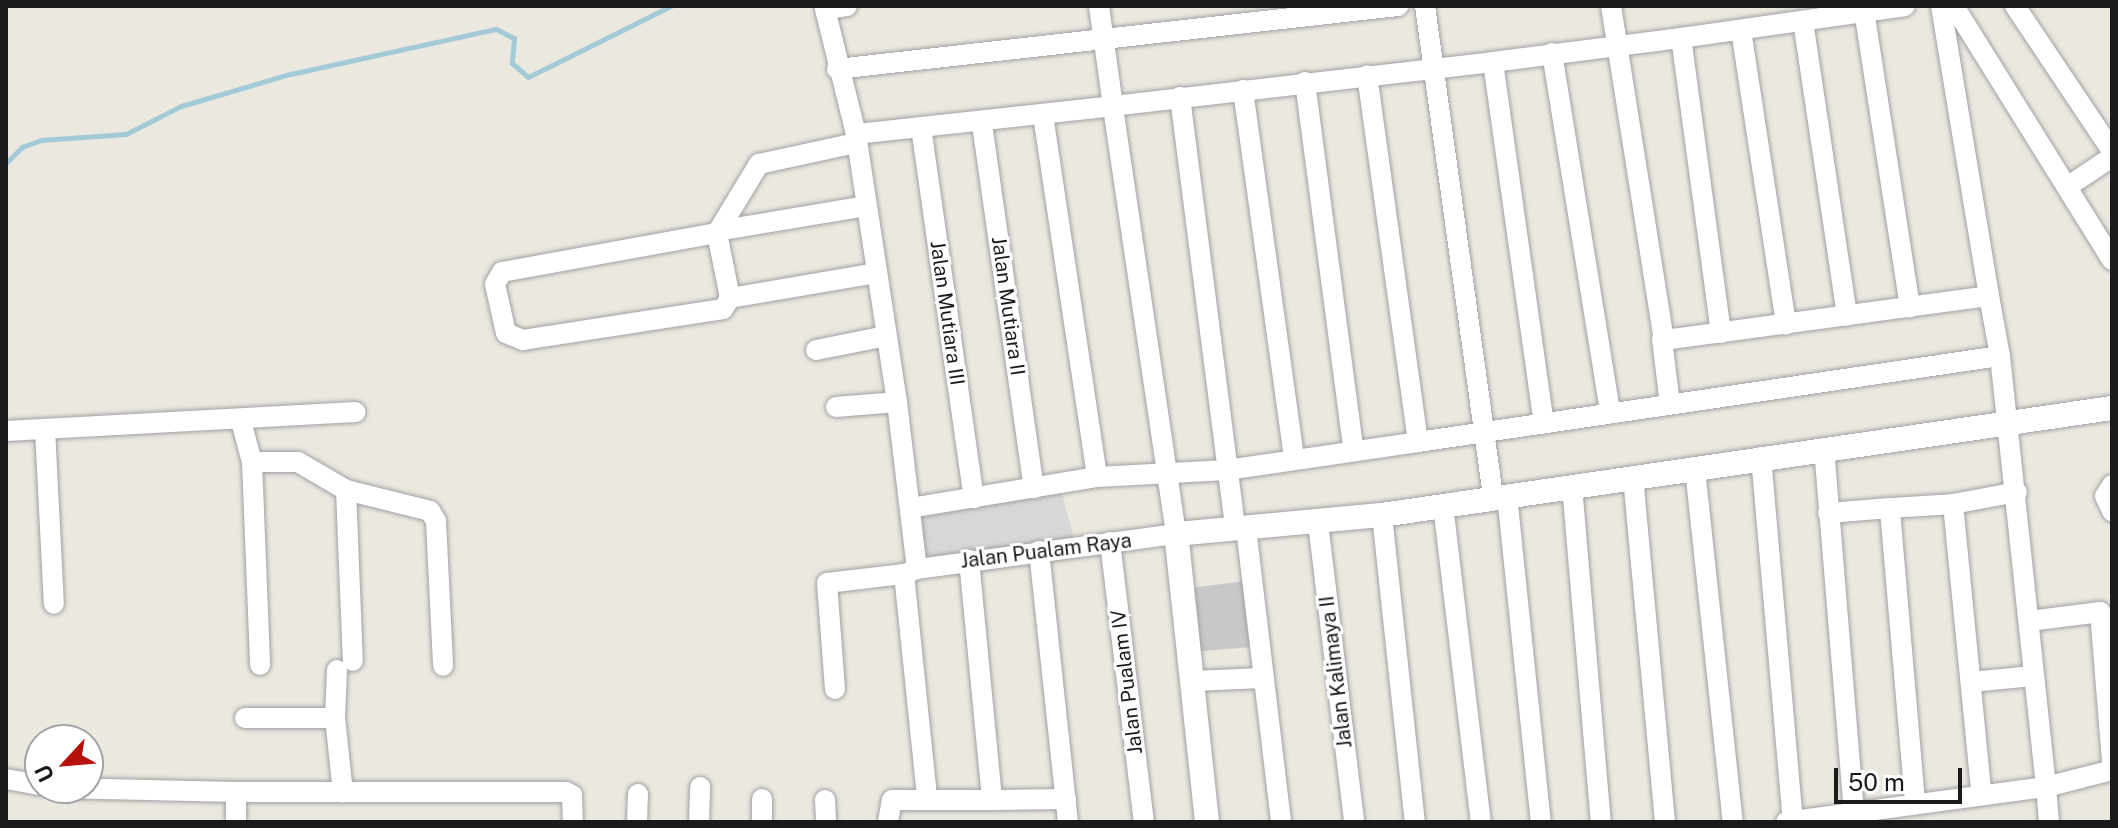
<!DOCTYPE html>
<style>
body{margin:0}
#map{position:relative;width:2118px;height:828px;overflow:hidden;background:#ebe8e0;font-family:"Public Sans",sans-serif}
div>[style]{position:absolute}
[style*='--x']{left:calc(var(--x)*1px);top:calc(var(--y)*1px);width:calc(var(--w)*1px);rotate:calc(var(--a)*1deg)}
.residential>*{inset:0;background:#d8d7d7}
.religious>*{inset:0;background:#c8c8c8}
.stream>*{height:5px;margin:-2.5px;padding:0 2.5px;transform-origin:2.5px;border-radius:2.5px;background:#a3cad7}
.roads{filter:drop-shadow(0 0 2px #a1a1a1) drop-shadow(0 0 2px #a1a1a1)}
.minor>*{height:20px;margin:-10px;padding:0 10px;transform-origin:10px;border-radius:10px;background:#fff}
.tertiary>*{height:24px;margin:-12px;padding:0 12px;transform-origin:12px;border-radius:12px;background:#fff}
span{translate:-50% -50%;white-space:nowrap;text-align:center;line-height:1.15;-webkit-text-stroke:6px #fff;paint-order:stroke}
.street-label{font-size:20px;color:#1a1a1a}
.frame{position:absolute;inset:0;border:8px solid #1a1a1a;pointer-events:none}
.north{position:absolute;left:24px;top:724px;width:80px;height:80px;box-sizing:border-box;background:#fff;border:2px solid #a3a3a3;border-radius:50%;rotate:244deg;font-size:22px;font-weight:700;line-height:32px;text-align:center;color:#1a1a1a}
.north::after{content:'';display:block;margin:auto;width:28px;height:36px;background:#b7110d;clip-path:polygon(50% 0,100% 100%,50% 72%,0 100%)}
.scale{position:absolute;left:1834px;top:768px;width:128px;height:36px;box-sizing:border-box;border:4px solid #1a1a1a;border-top:0;padding-left:10px;font-size:24px;line-height:28px;white-space:nowrap;color:#1a1a1a;-webkit-text-stroke:6px #fff;paint-order:stroke}
</style>
<div id="map">
<div class="residential">
<i style="clip-path:polygon(1062px 494px,1076px 546px,921px 560px,914px 512px)"></i>
</div>
<div class="religious">
<i style="clip-path:polygon(1245px 581px,1253px 647px,1189px 652px,1182px 589px)"></i>
</div>
<div class="stream">
<i style="--x:6;--y:163;--w:23;--a:-45"></i>
<i style="--x:22;--y:147;--w:20;--a:-20"></i>
<i style="--x:41;--y:140;--w:85;--a:-4"></i>
<i style="--x:126;--y:134;--w:62;--a:-27"></i>
<i style="--x:181;--y:106;--w:109;--a:-16.4"></i>
<i style="--x:286;--y:75;--w:215;--a:-12.4"></i>
<i style="--x:496;--y:29;--w:20;--a:27"></i>
<i style="--x:514;--y:38;--w:25;--a:95"></i>
<i style="--x:512;--y:63;--w:21;--a:41"></i>
<i style="--x:528;--y:77;--w:160;--a:-26.4"></i>
</div>
<div class="roads">
<div class="minor">
<i style="--x:847;--y:6;--w:22;--a:172"></i>
<i style="--x:825;--y:9;--w:129;--a:76.1"></i>
<i style="--x:856;--y:134;--w:271;--a:81.3"></i>
<i style="--x:897;--y:402;--w:168;--a:83.2"></i>
<i style="--x:917;--y:569;--w:14;--a:159"></i>
<i style="--x:904;--y:574;--w:225;--a:84.1"></i>
<i style="--x:1425;--y:6;--w:497;--a:82.1"></i>
<i style="--x:1611;--y:6;--w:338;--a:81"></i>
<i style="--x:1664;--y:340;--w:328;--a:-7.7"></i>
<i style="--x:1989;--y:296;--w:294;--a:-99.4"></i>
<i style="--x:1954;--y:6;--w:299;--a:58.1"></i>
<i style="--x:2015;--y:6;--w:174;--a:56.2"></i>
<i style="--x:1864;--y:10;--w:301;--a:81.2"></i>
<i style="--x:1803;--y:21;--w:298;--a:81.5"></i>
<i style="--x:1741;--y:30;--w:298;--a:81.3"></i>
<i style="--x:1552;--y:53;--w:364;--a:80.8"></i>
<i style="--x:1493;--y:62;--w:190;--a:-7.3"></i>
<i style="--x:837;--y:69;--w:565;--a:-6.41"></i>
<i style="--x:1305;--y:82;--w:370;--a:82.5"></i>
<i style="--x:1243;--y:90;--w:372;--a:82.1"></i>
<i style="--x:1180;--y:97;--w:434;--a:82.7"></i>
<i style="--x:1043;--y:115;--w:366;--a:81.5"></i>
<i style="--x:982;--y:124;--w:368;--a:81.9"></i>
<i style="--x:921;--y:127;--w:375;--a:81.9"></i>
<i style="--x:856;--y:134;--w:259;--a:-6.2"></i>
<i style="--x:1113;--y:106;--w:101;--a:-98"></i>
<i style="--x:2067;--y:187;--w:54;--a:-33.7"></i>
<i style="--x:723;--y:230;--w:146;--a:-9.5"></i>
<i style="--x:717;--y:233;--w:66;--a:78.7"></i>
<i style="--x:730;--y:298;--w:13;--a:122"></i>
<i style="--x:723;--y:309;--w:202;--a:171.2"></i>
<i style="--x:523;--y:340;--w:18;--a:-158"></i>
<i style="--x:506;--y:333;--w:50;--a:-102.7"></i>
<i style="--x:495;--y:284;--w:14;--a:-60"></i>
<i style="--x:502;--y:272;--w:219;--a:-10.3"></i>
<i style="--x:717;--y:233;--w:81;--a:-58.7"></i>
<i style="--x:759;--y:164;--w:99;--a:-12.2"></i>
<i style="--x:1989;--y:296;--w:61;--a:79.6"></i>
<i style="--x:730;--y:298;--w:148;--a:-9.7"></i>
<i style="--x:1721;--y:333;--w:298;--a:-97.7"></i>
<i style="--x:1681;--y:38;--w:226;--a:-8.1"></i>
<i style="--x:1662;--y:339;--w:66;--a:83.1"></i>
<i style="--x:816;--y:350;--w:71;--a:-11.3"></i>
<i style="--x:836;--y:407;--w:61;--a:-4.7"></i>
<i style="--x:241;--y:421;--w:42;--a:75"></i>
<i style="--x:252;--y:462;--w:203;--a:87.7"></i>
<i style="--x:45;--y:429;--w:175;--a:87.1"></i>
<i style="--x:6;--y:431;--w:350;--a:-3.1"></i>
<i style="--x:1418;--y:442;--w:588;--a:-8.41"></i>
<i style="--x:2000;--y:356;--w:433;--a:83.9"></i>
<i style="--x:2046;--y:787;--w:68;--a:-14.4"></i>
<i style="--x:1824;--y:448;--w:365;--a:85.3"></i>
<i style="--x:1761;--y:457;--w:365;--a:85"></i>
<i style="--x:252;--y:462;--w:46;--a:0"></i>
<i style="--x:298;--y:462;--w:56;--a:30.3"></i>
<i style="--x:346;--y:490;--w:87;--a:14"></i>
<i style="--x:430;--y:511;--w:12;--a:59"></i>
<i style="--x:436;--y:521;--w:145;--a:87.2"></i>
<i style="--x:1695;--y:469;--w:355;--a:83.9"></i>
<i style="--x:1633;--y:477;--w:346;--a:84.7"></i>
<i style="--x:2112;--y:485;--w:13;--a:122"></i>
<i style="--x:2105;--y:496;--w:17;--a:65"></i>
<i style="--x:1572;--y:486;--w:337;--a:85.1"></i>
<i style="--x:346;--y:490;--w:171;--a:87.7"></i>
<i style="--x:1507;--y:495;--w:329;--a:84.1"></i>
<i style="--x:1953;--y:504;--w:65;--a:-10.6"></i>
<i style="--x:1443;--y:505;--w:319;--a:83.2"></i>
<i style="--x:910;--y:508;--w:190;--a:-9.4"></i>
<i style="--x:1097;--y:477;--w:130;--a:-3.1"></i>
<i style="--x:1227;--y:470;--w:193;--a:-8.3"></i>
<i style="--x:1418;--y:442;--w:370;--a:-97.9"></i>
<i style="--x:1828;--y:513;--w:62;--a:-4.6"></i>
<i style="--x:1382;--y:515;--w:309;--a:83.9"></i>
<i style="--x:1318;--y:523;--w:301;--a:83.1"></i>
<i style="--x:1246;--y:528;--w:296;--a:83.2"></i>
<i style="--x:1110;--y:542;--w:282;--a:83.1"></i>
<i style="--x:1039;--y:551;--w:273;--a:83.9"></i>
<i style="--x:969;--y:560;--w:241;--a:84.5"></i>
<i style="--x:992;--y:800;--w:74;--a:-0.8"></i>
<i style="--x:917;--y:569;--w:261;--a:-7.7"></i>
<i style="--x:1176;--y:534;--w:433;--a:-98.4"></i>
<i style="--x:1113;--y:106;--w:383;--a:-6.6"></i>
<i style="--x:1493;--y:62;--w:365;--a:82"></i>
<i style="--x:2029;--y:621;--w:72;--a:-7.2"></i>
<i style="--x:2100;--y:612;--w:150;--a:85.4"></i>
<i style="--x:1192;--y:681;--w:72;--a:-2.4"></i>
<i style="--x:1971;--y:682;--w:62;--a:-5.5"></i>
<i style="--x:835;--y:689;--w:106;--a:-94.3"></i>
<i style="--x:827;--y:583;--w:78;--a:-6.7"></i>
<i style="--x:245;--y:718;--w:90;--a:0"></i>
<i style="--x:335;--y:718;--w:75;--a:83.9"></i>
<i style="--x:335;--y:718;--w:48;--a:-87.6"></i>
<i style="--x:6;--y:779;--w:35;--a:10"></i>
<i style="--x:60;--y:788;--w:176;--a:1.3"></i>
<i style="--x:762;--y:799;--w:23;--a:90"></i>
<i style="--x:825;--y:800;--w:22;--a:87"></i>
<i style="--x:1915;--y:802;--w:295;--a:-94.9"></i>
<i style="--x:1890;--y:508;--w:63;--a:-3.6"></i>
<i style="--x:1953;--y:504;--w:289;--a:84.4"></i>
<i style="--x:236;--y:822;--w:30;--a:-90"></i>
<i style="--x:236;--y:792;--w:330;--a:0"></i>
<i style="--x:566;--y:792;--w:7;--a:27"></i>
<i style="--x:572;--y:795;--w:27;--a:88"></i>
<i style="--x:637;--y:822;--w:28;--a:-88"></i>
<i style="--x:699;--y:822;--w:35;--a:-88"></i>
<i style="--x:888;--y:822;--w:22;--a:-80"></i>
<i style="--x:892;--y:800;--w:100;--a:0"></i>
<i style="--x:1786;--y:822;--w:262;--a:-7.7"></i>
<i style="--x:2046;--y:787;--w:35;--a:85"></i>
</div>
<div class="tertiary">
<i style="--x:1207;--y:822;--w:290;--a:-96.1"></i>
<i style="--x:1176;--y:534;--w:207;--a:-5.3"></i>
<i style="--x:1382;--y:515;--w:738;--a:-8.34"></i>
</div>
</div>
<div class="street-label">
<span style="left:1008px;top:306px;rotate:82deg">Jalan Mutiara II</span>
<span style="left:947px;top:313px;rotate:82deg">Jalan Mutiara III</span>
<span style="left:1046px;top:551px;rotate:-7deg">Jalan Pualam Raya</span>
<span style="left:1336px;top:672px;rotate:-97deg">Jalan Kalimaya II</span>
<span style="left:1127px;top:682px;rotate:-97deg">Jalan Pualam IV</span>
</div>
<div class="frame"></div>
<div class="north">U</div>
<div class="scale">50 m</div>
</div>
